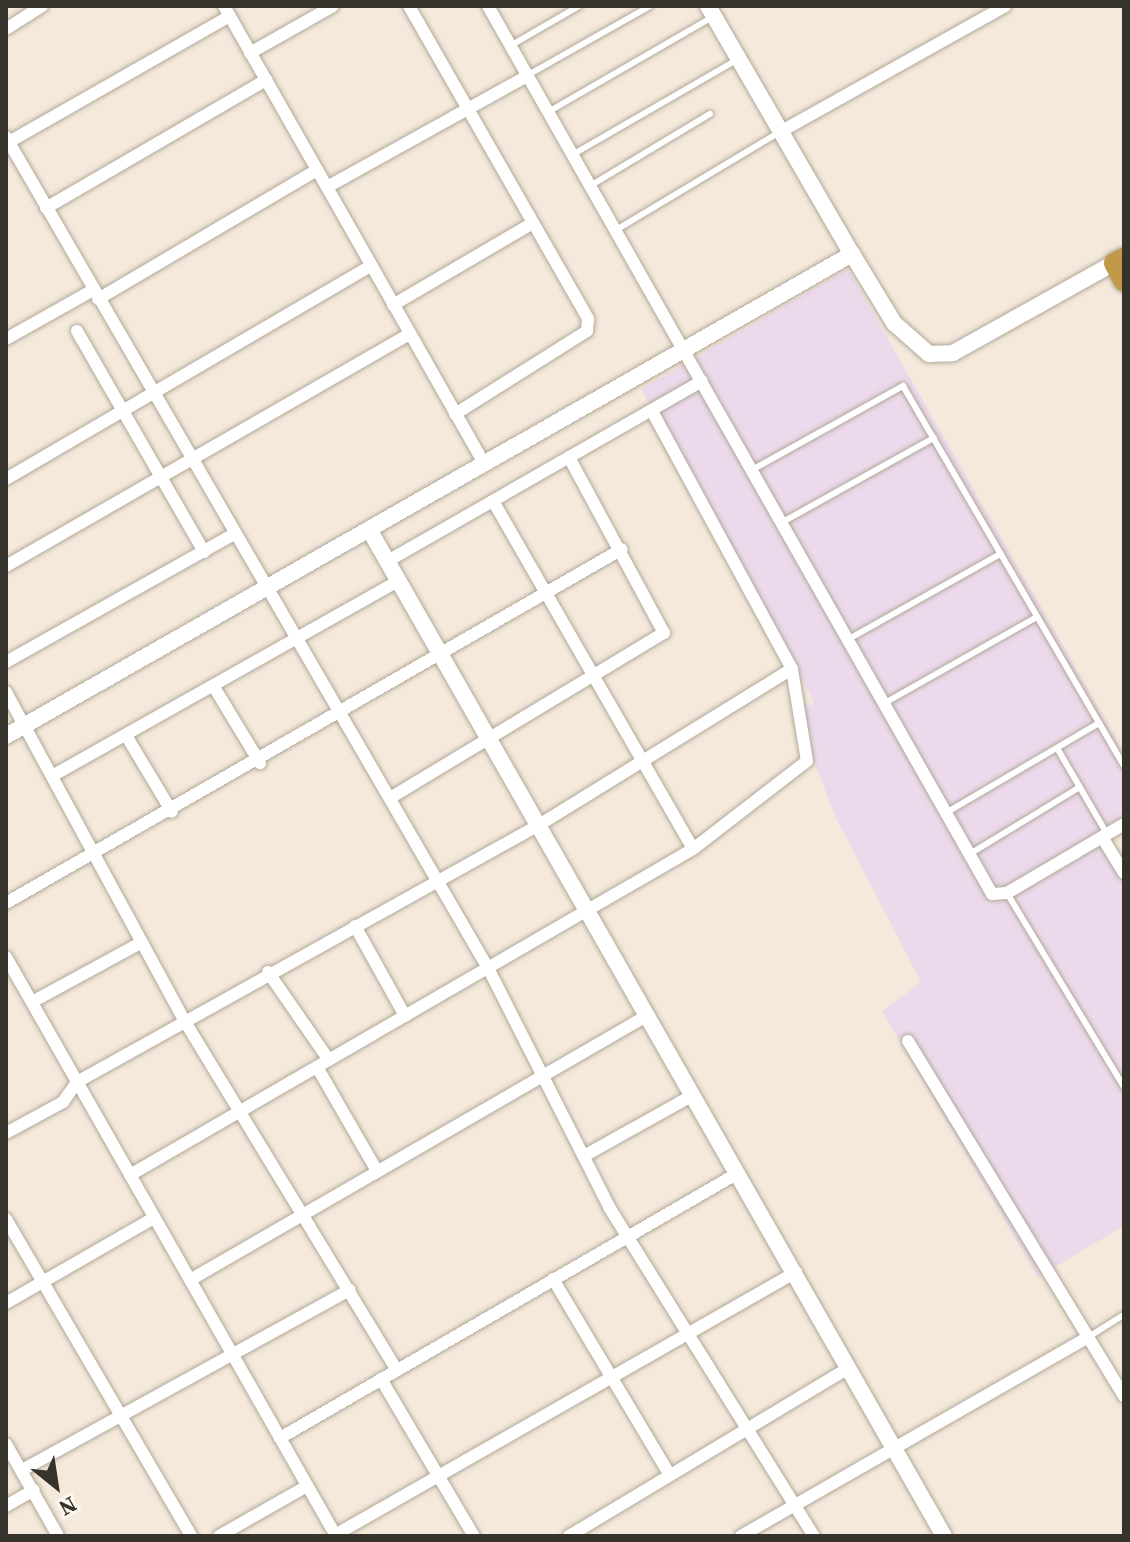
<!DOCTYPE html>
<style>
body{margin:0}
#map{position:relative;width:1130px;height:1542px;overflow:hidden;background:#f4e9da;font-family:"Source Serif 4",serif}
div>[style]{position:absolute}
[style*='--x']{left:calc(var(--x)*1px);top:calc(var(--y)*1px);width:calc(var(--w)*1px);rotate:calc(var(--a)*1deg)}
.commercial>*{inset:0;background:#ecdaec}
.roads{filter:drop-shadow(0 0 2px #b2a89a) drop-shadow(0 0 2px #b2a89a)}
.service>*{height:6px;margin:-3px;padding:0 3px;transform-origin:3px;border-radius:3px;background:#fff}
.minor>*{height:12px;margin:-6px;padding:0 6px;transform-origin:6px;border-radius:6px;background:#fff}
.tertiary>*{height:16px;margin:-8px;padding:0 8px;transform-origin:8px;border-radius:8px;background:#fff}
.trunk>*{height:20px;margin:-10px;padding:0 10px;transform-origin:10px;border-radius:10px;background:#c09a47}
span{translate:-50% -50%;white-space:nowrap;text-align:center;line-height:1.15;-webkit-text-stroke:6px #fdf7ee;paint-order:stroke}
.frame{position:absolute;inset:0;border:8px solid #36322c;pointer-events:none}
.north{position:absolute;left:16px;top:1446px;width:80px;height:80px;-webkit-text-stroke:6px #fdf7ee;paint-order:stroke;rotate:150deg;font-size:22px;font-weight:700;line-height:32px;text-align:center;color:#36322c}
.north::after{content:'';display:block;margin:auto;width:28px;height:36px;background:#36322c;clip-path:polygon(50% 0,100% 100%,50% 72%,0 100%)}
</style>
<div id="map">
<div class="commercial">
<i style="clip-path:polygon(848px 269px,1124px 753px,1124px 817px,1096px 833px,1124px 883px,1124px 1226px,1038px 1277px,882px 1011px,921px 982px,835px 816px,796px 714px,814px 702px,641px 389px)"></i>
</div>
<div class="roads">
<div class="service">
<i style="--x:510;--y:46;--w:80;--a:-30.1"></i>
<i style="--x:528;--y:75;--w:140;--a:-29.5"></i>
<i style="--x:548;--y:112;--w:192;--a:-30"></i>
<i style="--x:572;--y:155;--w:192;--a:-30"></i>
<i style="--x:590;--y:186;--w:140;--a:-31"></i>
<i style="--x:616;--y:230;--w:191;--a:-30.9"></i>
<i style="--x:752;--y:470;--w:173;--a:-29.1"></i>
<i style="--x:903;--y:386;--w:439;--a:59.8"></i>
<i style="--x:781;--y:523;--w:175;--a:-29.1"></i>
<i style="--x:847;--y:640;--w:176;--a:-29.3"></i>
<i style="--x:883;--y:704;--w:177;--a:-29.5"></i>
<i style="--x:1057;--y:748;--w:99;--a:59.8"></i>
<i style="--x:944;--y:814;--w:180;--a:-30.4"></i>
<i style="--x:968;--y:855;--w:131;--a:-31.3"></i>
<i style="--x:1007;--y:893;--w:227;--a:58.9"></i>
<i style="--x:1090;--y:1336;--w:40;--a:-32"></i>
</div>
<div class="minor">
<i style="--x:224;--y:6;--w:528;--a:60.38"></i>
<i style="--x:409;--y:6;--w:361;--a:60.2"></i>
<i style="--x:588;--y:319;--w:12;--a:95"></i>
<i style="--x:587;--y:331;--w:156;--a:147.8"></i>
<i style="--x:488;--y:6;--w:1021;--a:60.42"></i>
<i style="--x:992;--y:894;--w:15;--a:-4"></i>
<i style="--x:1007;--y:893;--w:136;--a:-30.5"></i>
<i style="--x:6;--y:29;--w:43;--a:-32.6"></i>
<i style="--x:250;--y:53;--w:95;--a:-29.5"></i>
<i style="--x:780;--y:132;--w:258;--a:-29.2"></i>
<i style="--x:6;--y:137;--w:961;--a:59.89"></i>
<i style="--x:488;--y:968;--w:268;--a:63.1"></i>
<i style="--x:609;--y:1207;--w:388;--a:58.1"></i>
<i style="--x:9;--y:142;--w:254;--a:-29.7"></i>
<i style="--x:327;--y:187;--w:229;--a:-29"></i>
<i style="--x:46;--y:208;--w:255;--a:-30.2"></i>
<i style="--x:98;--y:299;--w:254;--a:-30.5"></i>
<i style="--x:393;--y:305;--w:162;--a:-30.4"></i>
<i style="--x:77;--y:331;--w:255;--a:60.1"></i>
<i style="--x:6;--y:339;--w:100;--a:-29.4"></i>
<i style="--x:6;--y:479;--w:423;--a:-30.3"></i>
<i style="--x:493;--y:501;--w:401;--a:60.1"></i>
<i style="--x:386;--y:562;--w:364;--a:-29.8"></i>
<i style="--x:6;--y:566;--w:465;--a:-29.9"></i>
<i style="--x:6;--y:662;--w:259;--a:-29.3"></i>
<i style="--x:214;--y:687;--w:89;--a:58.8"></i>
<i style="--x:6;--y:692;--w:373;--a:61.5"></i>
<i style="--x:184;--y:1020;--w:410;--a:58.7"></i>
<i style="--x:127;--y:737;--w:87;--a:59"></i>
<i style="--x:52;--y:776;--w:397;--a:-29.4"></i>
<i style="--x:390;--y:798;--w:320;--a:-31.1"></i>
<i style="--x:664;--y:633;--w:200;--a:-118.4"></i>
<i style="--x:1102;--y:837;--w:42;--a:58.6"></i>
<i style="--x:6;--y:903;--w:710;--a:-29.88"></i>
<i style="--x:355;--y:926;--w:103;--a:60.9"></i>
<i style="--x:6;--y:957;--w:666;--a:60.32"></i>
<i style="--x:268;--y:972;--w:107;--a:55.3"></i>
<i style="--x:32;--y:1002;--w:125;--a:-28.6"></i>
<i style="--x:908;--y:1041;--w:416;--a:58.7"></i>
<i style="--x:317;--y:1067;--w:120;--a:60"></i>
<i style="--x:6;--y:1133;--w:65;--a:-28.5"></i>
<i style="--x:63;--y:1102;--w:24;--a:-55"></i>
<i style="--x:77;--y:1082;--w:529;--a:-29.09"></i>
<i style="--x:539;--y:825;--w:297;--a:-31.7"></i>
<i style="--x:584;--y:1156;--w:125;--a:-29.2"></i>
<i style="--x:130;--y:1175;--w:651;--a:-30.07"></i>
<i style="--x:693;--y:849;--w:144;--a:-37.7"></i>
<i style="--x:807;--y:761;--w:93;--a:-99.3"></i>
<i style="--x:792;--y:669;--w:294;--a:-118.5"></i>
<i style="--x:6;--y:1219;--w:367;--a:59.7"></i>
<i style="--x:553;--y:1279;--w:228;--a:59.2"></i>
<i style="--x:190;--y:1280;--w:529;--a:-30.05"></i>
<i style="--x:6;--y:1303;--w:171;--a:-29.9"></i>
<i style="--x:381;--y:1379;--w:182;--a:59.4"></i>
<i style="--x:280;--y:1438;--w:529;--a:-30.05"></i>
<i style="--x:6;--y:1444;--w:106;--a:60.5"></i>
<i style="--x:22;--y:1470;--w:374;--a:-28.8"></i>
<i style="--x:6;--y:1506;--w:32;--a:-30"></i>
<i style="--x:335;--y:1535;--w:531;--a:-29.7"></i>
<i style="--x:219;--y:1536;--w:101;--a:-29.6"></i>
<i style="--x:569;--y:1536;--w:327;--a:-31"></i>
<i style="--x:741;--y:1536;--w:401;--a:-29.8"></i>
</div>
<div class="tertiary">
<i style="--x:708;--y:6;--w:287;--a:59.9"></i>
<i style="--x:370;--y:531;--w:1157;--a:60.27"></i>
<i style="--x:6;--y:736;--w:974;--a:-29.67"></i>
<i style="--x:852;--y:254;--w:81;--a:58.7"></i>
<i style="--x:894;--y:323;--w:47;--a:41.5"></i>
<i style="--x:929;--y:354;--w:24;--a:-2"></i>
<i style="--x:953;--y:353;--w:184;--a:-29.2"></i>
</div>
<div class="trunk">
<i style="--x:1124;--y:258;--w:11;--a:153"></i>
<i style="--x:1114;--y:263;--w:21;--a:62"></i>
</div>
</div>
<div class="frame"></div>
<div class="north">N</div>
</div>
